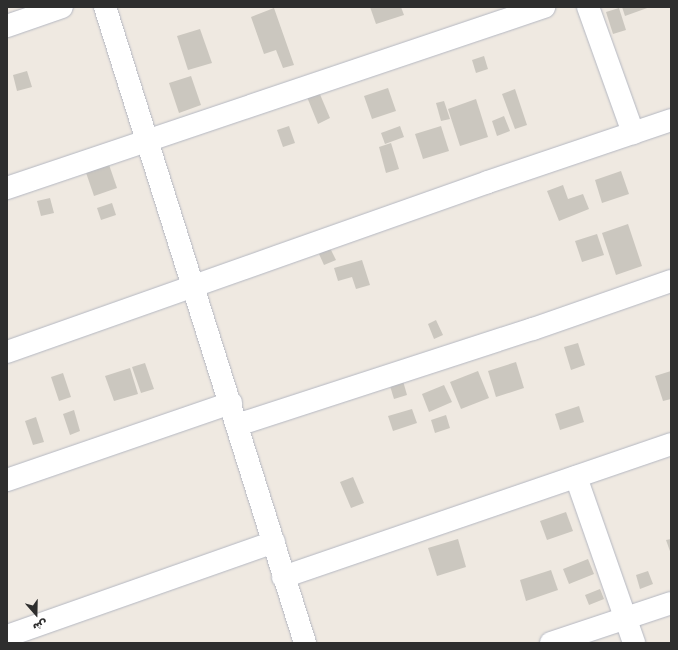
<!DOCTYPE html>
<meta charset="utf-8">
<style>
body{margin:0}
#map{position:relative;width:678px;height:650px;overflow:hidden;background:#efe9e1;font-family:"DejaVu Sans","Noto Sans Arabic",sans-serif}
div>[style]{position:absolute}
[style*='--x']{left:calc(var(--x)*1px);top:calc(var(--y)*1px);width:calc(var(--w)*1px);rotate:calc(var(--a)*1deg)}
.building>*{inset:0;background:#cbc7bf}
.roads{filter:drop-shadow(0 0 1px #b4b7c1) drop-shadow(0 0 1px #b4b7c1)}
.minor>*{height:22px;margin:-11px;padding:0 11px;transform-origin:11px;border-radius:11px;background:#fff}
span{translate:-50% -50%;white-space:nowrap;text-align:center;line-height:1.15;-webkit-text-stroke:3px #fff;paint-order:stroke}
.frame{position:absolute;inset:0;border:8px solid #2e2e2e;pointer-events:none}
.north{position:absolute;left:16px;top:594px;width:40px;height:40px;-webkit-text-stroke:3px #fff;paint-order:stroke;rotate:160deg;font-size:11px;font-weight:700;line-height:16px;text-align:center;color:#2e2e2e}
.north::after{content:'';display:block;margin:auto;width:14px;height:18px;background:#2e2e2e;clip-path:polygon(50% 0,100% 100%,50% 72%,0 100%)}
</style>
<div id="map">
<div class="building">
<i style="clip-path:polygon(370px 7px,401px 7px,404px 15px,376px 24px)"></i>
<i style="clip-path:polygon(622px 7px,650px 7px,625px 16px)"></i>
<i style="clip-path:polygon(274px 8px,294px 65px,283px 68px,276px 50px,264px 54px,251px 17px)"></i>
<i style="clip-path:polygon(619px 8px,626px 30px,613px 34px,606px 12px)"></i>
<i style="clip-path:polygon(200px 29px,212px 63px,188px 70px,177px 36px)"></i>
<i style="clip-path:polygon(484px 56px,488px 69px,476px 73px,472px 60px)"></i>
<i style="clip-path:polygon(27px 71px,32px 87px,17px 91px,13px 75px)"></i>
<i style="clip-path:polygon(191px 76px,201px 105px,179px 113px,169px 83px)"></i>
<i style="clip-path:polygon(388px 88px,396px 111px,372px 119px,364px 96px)"></i>
<i style="clip-path:polygon(515px 89px,527px 125px,515px 129px,502px 94px)"></i>
<i style="clip-path:polygon(319px 92px,330px 118px,318px 124px,307px 97px)"></i>
<i style="clip-path:polygon(476px 99px,488px 137px,460px 146px,448px 109px)"></i>
<i style="clip-path:polygon(444px 101px,450px 119px,441px 121px,436px 103px)"></i>
<i style="clip-path:polygon(504px 116px,510px 131px,497px 136px,492px 121px)"></i>
<i style="clip-path:polygon(289px 126px,295px 143px,283px 147px,277px 130px)"></i>
<i style="clip-path:polygon(400px 126px,404px 137px,385px 144px,381px 133px)"></i>
<i style="clip-path:polygon(441px 126px,449px 151px,423px 159px,415px 134px)"></i>
<i style="clip-path:polygon(391px 143px,399px 169px,386px 173px,379px 147px)"></i>
<i style="clip-path:polygon(106px 156px,117px 188px,94px 196px,83px 164px)"></i>
<i style="clip-path:polygon(621px 171px,629px 194px,602px 203px,595px 180px)"></i>
<i style="clip-path:polygon(563px 185px,568px 199px,583px 194px,589px 209px,559px 221px,547px 191px)"></i>
<i style="clip-path:polygon(50px 198px,54px 213px,41px 216px,37px 201px)"></i>
<i style="clip-path:polygon(112px 203px,116px 215px,101px 220px,97px 208px)"></i>
<i style="clip-path:polygon(628px 224px,642px 266px,616px 275px,602px 233px)"></i>
<i style="clip-path:polygon(597px 234px,604px 255px,582px 262px,575px 241px)"></i>
<i style="clip-path:polygon(330px 248px,336px 260px,324px 265px,319px 254px)"></i>
<i style="clip-path:polygon(362px 260px,370px 285px,356px 289px,352px 277px,338px 281px,334px 268px)"></i>
<i style="clip-path:polygon(436px 320px,443px 335px,434px 339px,428px 324px)"></i>
<i style="clip-path:polygon(578px 343px,585px 365px,571px 370px,564px 347px)"></i>
<i style="clip-path:polygon(516px 362px,524px 388px,496px 397px,488px 371px)"></i>
<i style="clip-path:polygon(145px 363px,154px 389px,141px 393px,132px 367px)"></i>
<i style="clip-path:polygon(130px 368px,138px 394px,114px 401px,105px 376px)"></i>
<i style="clip-path:polygon(478px 371px,489px 398px,461px 409px,450px 382px)"></i>
<i style="clip-path:polygon(671px 371px,671px 399px,663px 401px,655px 376px)"></i>
<i style="clip-path:polygon(63px 373px,71px 397px,59px 401px,51px 377px)"></i>
<i style="clip-path:polygon(403px 381px,407px 395px,394px 399px,390px 386px)"></i>
<i style="clip-path:polygon(444px 385px,452px 402px,429px 412px,422px 394px)"></i>
<i style="clip-path:polygon(579px 406px,584px 422px,560px 430px,555px 414px)"></i>
<i style="clip-path:polygon(412px 409px,417px 423px,393px 431px,388px 416px)"></i>
<i style="clip-path:polygon(74px 410px,80px 431px,70px 435px,63px 414px)"></i>
<i style="clip-path:polygon(446px 415px,450px 428px,435px 433px,431px 420px)"></i>
<i style="clip-path:polygon(36px 417px,44px 442px,33px 445px,25px 421px)"></i>
<i style="clip-path:polygon(353px 477px,364px 503px,351px 508px,340px 482px)"></i>
<i style="clip-path:polygon(566px 512px,573px 531px,547px 540px,540px 521px)"></i>
<i style="clip-path:polygon(458px 539px,466px 567px,437px 576px,428px 548px)"></i>
<i style="clip-path:polygon(671px 539px,671px 554px,666px 540px)"></i>
<i style="clip-path:polygon(588px 559px,594px 574px,569px 584px,563px 569px)"></i>
<i style="clip-path:polygon(551px 570px,558px 590px,526px 601px,520px 580px)"></i>
<i style="clip-path:polygon(648px 571px,653px 584px,640px 589px,636px 575px)"></i>
<i style="clip-path:polygon(600px 589px,604px 599px,589px 605px,585px 595px)"></i>
</div>
<div class="roads">
<div class="minor">
<i style="--x:105;--y:7;--w:667;--a:72.54"></i>
<i style="--x:588;--y:7;--w:134;--a:70.3"></i>
<i style="--x:7;--y:26;--w:58;--a:-19.1"></i>
<i style="--x:7;--y:188;--w:567;--a:-18.63"></i>
<i style="--x:7;--y:352;--w:510;--a:-19.46"></i>
<i style="--x:488;--y:182;--w:193;--a:-18.7"></i>
<i style="--x:237;--y:425;--w:311;--a:-18"></i>
<i style="--x:533;--y:329;--w:146;--a:-19.2"></i>
<i style="--x:576;--y:477;--w:176;--a:70.7"></i>
<i style="--x:7;--y:480;--w:237;--a:-19"></i>
<i style="--x:283;--y:577;--w:410;--a:-18.9"></i>
<i style="--x:7;--y:636;--w:283;--a:-19.4"></i>
<i style="--x:551;--y:643;--w:126;--a:-18.4"></i>
</div>
</div>
<div class="frame"></div>
<div class="north">ش</div>
</div>
